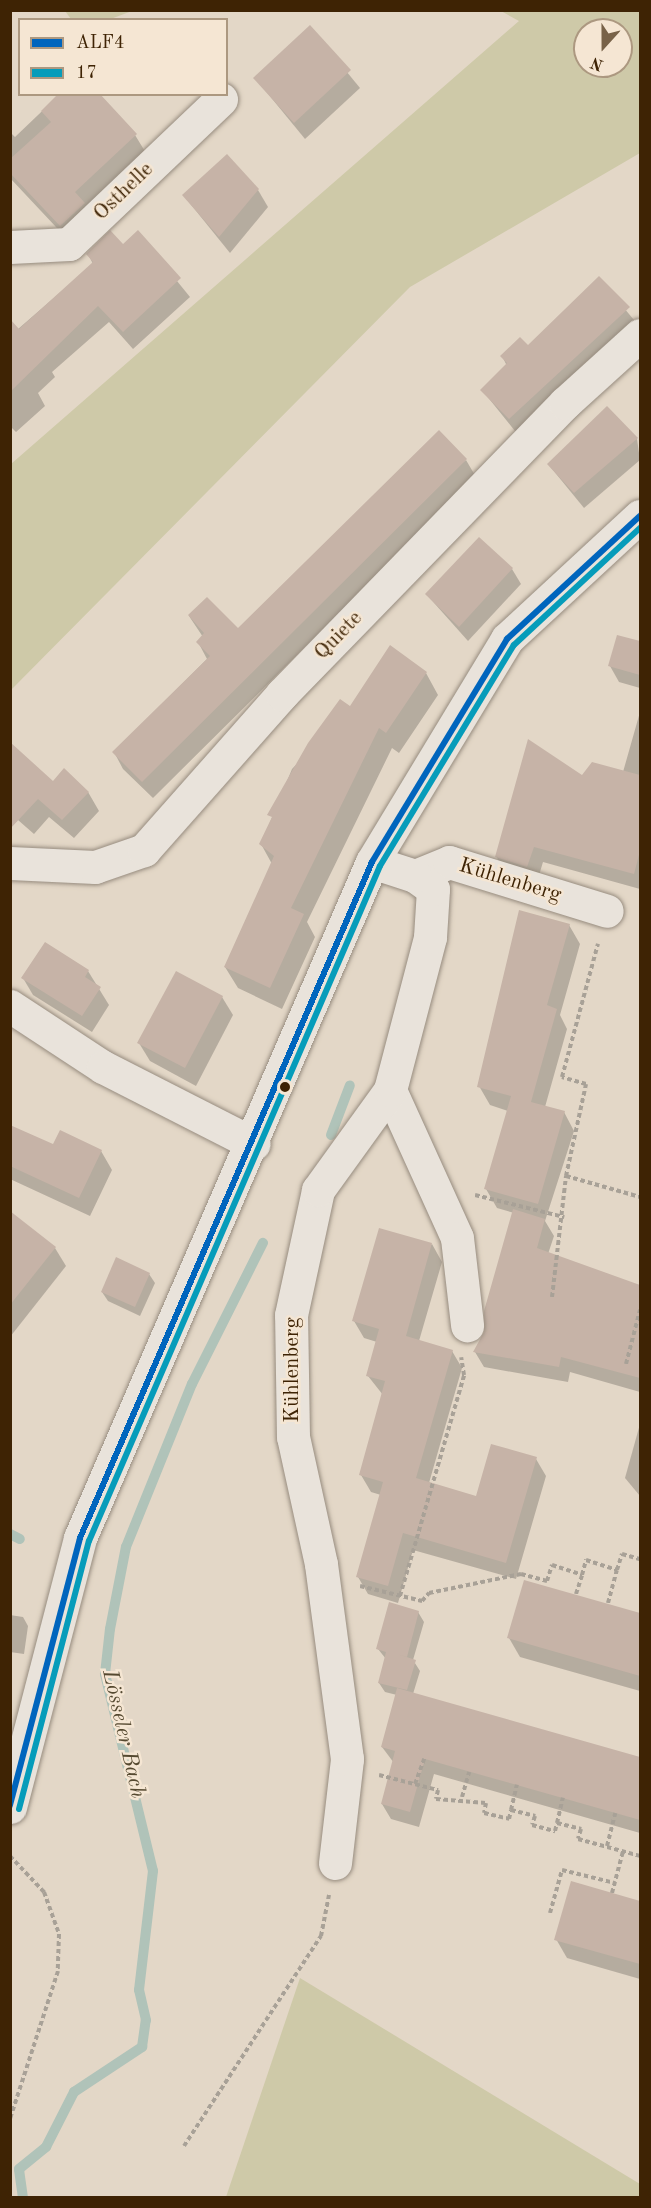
<!DOCTYPE html>
<meta charset="utf-8">
<style>
body{margin:0}
#map{position:relative;width:651px;height:2208px;overflow:hidden;background:#e3d7c7;font-family:"Old Standard TT",serif}
div>[style]{position:absolute}
[style*='--x']{left:calc(var(--x)*1px);top:calc(var(--y)*1px);width:calc(var(--w)*1px);rotate:calc(var(--a)*1deg)}
.green>*{inset:0;background:#cec9a8}
.shadow>*{inset:0;background:#0003}
.stream>*{height:10px;margin:-5px;padding:0 5px;transform-origin:5px;border-radius:5px;background:#b0c3b9}
.building>*{inset:0;background:#c6b3a7}
.path>*{height:4px;margin-top:-2px;transform-origin:0;background:repeating-linear-gradient(90deg,#a8a197 0 4.5px,transparent 0 7.5px)}
.roads{filter:drop-shadow(0 0 2px #978c7f) drop-shadow(0 0 2px #978c7f)}
.minor>*{height:33px;margin:-16.5px;padding:0 16.5px;transform-origin:16.5px;border-radius:16.5px;background:#e9e3db}
.bus-1>*{height:6px;margin:-3px;padding:0 3px;transform-origin:3px;border-radius:3px;background:#0065bd}
.bus-2>*{height:6px;margin:-3px;padding:0 3px;transform-origin:3px;border-radius:3px;background:#069cba}
.dots>*{width:16px;height:16px;translate:-50% -50%;box-sizing:border-box;border:3px solid #f5e6d3;border-radius:50%}
span{translate:-50% -50%;white-space:nowrap;text-align:center;line-height:1.15;-webkit-text-stroke:5px #f5e6d3;paint-order:stroke}
.street-label{font-size:21px;color:#3e2304}
.water-label{font-size:22px;color:#554930;font-style:italic}
.frame{position:absolute;inset:0;border:12px solid #3e2304;pointer-events:none}
.legend{position:absolute;left:18px;top:18px;width:210px;height:78px;box-sizing:border-box;background:#f5e6d3;border:2px solid #ac9880;margin:0;padding:8px 10px;list-style:none;font-size:18px;color:#3e2304}
.legend li{display:flex;align-items:center;gap:12px;height:30px}
.legend b{width:30px;border:2px solid #ac9880}
.north{position:absolute;left:573px;top:18px;width:60px;height:60px;box-sizing:border-box;background:#f5e6d3;border:2px solid #ac9880;border-radius:50%;rotate:201deg;font-size:16px;font-weight:700;line-height:24px;text-align:center;color:#3e2304}
.north::after{content:'';display:block;margin:auto;width:21px;height:27px;background:#786248;clip-path:polygon(50% 0,100% 100%,50% 72%,0 100%)}
</style>
<div id="map">
<div class="green">
<i style="clip-path:polygon(65px 11px,132px 11px,108px 20px,71px 19px)"></i>
<i style="clip-path:polygon(evenodd,501px 11px,640px 11px,640px 153px,410px 287px,11px 690px,11px 464px,519px 21px,501px 11px,585px 30px,621px 30px,621px 66px,585px 66px,585px 30px)"></i>
<i style="clip-path:polygon(300px 1978px,640px 2184px,640px 2197px,226px 2197px)"></i>
</div>
<div class="shadow">
<i style="clip-path:polygon(310px 27px,360px 88px,305px 139px,255px 78px)"></i>
<i style="clip-path:polygon(60px 94px,135px 135px,146px 153px,71px 243px,10px 178px,10px 132px,15px 137px)"></i>
<i style="clip-path:polygon(258px 190px,268px 207px,230px 253px,184px 196px)"></i>
<i style="clip-path:polygon(138px 233px,190px 297px,133px 349px,109px 322px,52px 372px,55px 377px,38px 393px,45px 406px,16px 432px,10px 426px,10px 336px,93px 264px,88px 254px,123px 246px)"></i>
<i style="clip-path:polygon(599px 278px,639px 326px,519px 436px,482px 390px,507px 366px,502px 356px,528px 347px)"></i>
<i style="clip-path:polygon(637px 439px,640px 460px,584px 508px,548px 464px)"></i>
<i style="clip-path:polygon(466px 460px,476px 477px,153px 798px,123px 769px,114px 752px,207px 659px,198px 642px,203px 637px,189px 616px,238px 630px)"></i>
<i style="clip-path:polygon(512px 569px,521px 584px,468px 641px,427px 595px)"></i>
<i style="clip-path:polygon(618px 636px,640px 643px,640px 688px,619px 682px,610px 666px)"></i>
<i style="clip-path:polygon(426px 673px,438px 695px,399px 753px,392px 748px,307px 922px,315px 937px,282px 1009px,238px 988px,225px 967px,272px 864px,261px 844px,292px 769px,350px 708px)"></i>
<i style="clip-path:polygon(640px 712px,640px 889px,543px 862px,537px 882px,506px 873px,496px 856px,582px 777px,623px 772px)"></i>
<i style="clip-path:polygon(53px 783px,88px 792px,99px 811px,74px 838px,49px 817px,34px 834px,10px 813px)"></i>
<i style="clip-path:polygon(569px 925px,580px 944px,560px 1015px,567px 1029px,545px 1107px,564px 1112px,574px 1131px,545px 1221px,554px 1236px,548px 1254px,640px 1287px,640px 1392px,570px 1372px,568px 1382px,484px 1367px,475px 1352px,486px 1332px,514px 1213px,497px 1208px,486px 1189px,508px 1111px,490px 1105px,479px 1086px)"></i>
<i style="clip-path:polygon(88px 971px,109px 1005px,92px 1032px,33px 995px,23px 978px)"></i>
<i style="clip-path:polygon(222px 997px,233px 1015px,196px 1086px,150px 1061px,139px 1043px)"></i>
<i style="clip-path:polygon(10px 1126px,54px 1146px,101px 1151px,112px 1170px,90px 1216px,10px 1179px)"></i>
<i style="clip-path:polygon(10px 1213px,55px 1248px,66px 1266px,10px 1337px)"></i>
<i style="clip-path:polygon(432px 1244px,442px 1262px,419px 1341px,452px 1351px,462px 1368px,429px 1483px,477px 1498px,536px 1459px,546px 1476px,516px 1579px,413px 1550px,398px 1603px,368px 1594px,358px 1577px,381px 1495px,371px 1492px,361px 1475px,383px 1395px,368px 1376px,377px 1342px,364px 1338px,354px 1321px)"></i>
<i style="clip-path:polygon(149px 1274px,155px 1283px,140px 1316px,108px 1301px,102px 1292px)"></i>
<i style="clip-path:polygon(640px 1424px,640px 1496px,625px 1478px)"></i>
<i style="clip-path:polygon(525px 1582px,640px 1614px,640px 1691px,520px 1657px,509px 1638px)"></i>
<i style="clip-path:polygon(418px 1612px,424px 1622px,413px 1660px,420px 1671px,413px 1694px,640px 1758px,640px 1833px,434px 1774px,419px 1827px,391px 1819px,382px 1804px,394px 1763px,382px 1747px,397px 1695px,385px 1692px,379px 1683px,386px 1659px,378px 1649px)"></i>
<i style="clip-path:polygon(10px 1615px,23px 1617px,28px 1626px,24px 1654px,10px 1652px)"></i>
<i style="clip-path:polygon(572px 1882px,640px 1902px,640px 1979px,567px 1958px,556px 1939px)"></i>
</div>
<div class="stream">
<i style="--x:331;--y:1135;--w:53;--a:-69.2"></i>
<i style="--x:10;--y:1534;--w:11;--a:27"></i>
<i style="--x:23;--y:2198;--w:29;--a:-98"></i>
<i style="--x:19;--y:2169;--w:35;--a:-39"></i>
<i style="--x:46;--y:2147;--w:62;--a:-63"></i>
<i style="--x:74;--y:2092;--w:82;--a:-33.5"></i>
<i style="--x:142;--y:2047;--w:27;--a:-82"></i>
<i style="--x:146;--y:2020;--w:31;--a:-103"></i>
<i style="--x:139;--y:1990;--w:120;--a:-83.3"></i>
<i style="--x:153;--y:1871;--w:203;--a:-103.7"></i>
<i style="--x:105;--y:1674;--w:45;--a:-83.7"></i>
<i style="--x:110;--y:1629;--w:84;--a:-79"></i>
<i style="--x:126;--y:1547;--w:176;--a:-68"></i>
<i style="--x:192;--y:1384;--w:158;--a:-63.3"></i>
</div>
<div class="building">
<i style="clip-path:polygon(310px 25px,351px 70px,294px 123px,253px 78px)"></i>
<i style="clip-path:polygon(58px 94px,100px 94px,137px 134px,75px 192px,85px 203px,60px 226px,10px 173px,10px 159px,51px 122px,41px 111px)"></i>
<i style="clip-path:polygon(227px 154px,259px 189px,219px 237px,182px 195px)"></i>
<i style="clip-path:polygon(110px 230px,123px 244px,138px 230px,181px 278px,123px 332px,98px 306px,10px 392px,10px 319px,19px 329px,93px 262px,86px 254px)"></i>
<i style="clip-path:polygon(599px 276px,630px 307px,509px 419px,480px 390px,507px 363px,500px 356px,520px 337px,528px 345px)"></i>
<i style="clip-path:polygon(607px 406px,638px 438px,574px 493px,547px 464px)"></i>
<i style="clip-path:polygon(439px 430px,467px 459px,142px 782px,112px 752px,210px 656px,196px 642px,204px 633px,188px 615px,207px 597px,238px 628px)"></i>
<i style="clip-path:polygon(479px 537px,513px 568px,459px 627px,425px 594px)"></i>
<i style="clip-path:polygon(617px 635px,640px 641px,640px 675px,608px 666px)"></i>
<i style="clip-path:polygon(390px 645px,427px 672px,386px 733px,379px 728px,291px 908px,304px 914px,270px 988px,224px 967px,274px 856px,259px 844px,272px 817px,267px 815px,308px 743px,340px 699px,350px 706px)"></i>
<i style="clip-path:polygon(528px 739px,582px 775px,592px 762px,640px 775px,640px 851px,634px 874px,534px 847px,527px 867px,495px 857px)"></i>
<i style="clip-path:polygon(10px 742px,53px 781px,64px 768px,89px 792px,62px 820px,38px 799px,10px 829px)"></i>
<i style="clip-path:polygon(519px 910px,570px 924px,547px 1005px,557px 1009px,531px 1102px,565px 1111px,538px 1204px,484px 1189px,511px 1096px,477px 1087px)"></i>
<i style="clip-path:polygon(45px 942px,89px 970px,85px 977px,101px 987px,82px 1016px,21px 978px)"></i>
<i style="clip-path:polygon(176px 971px,223px 996px,185px 1068px,137px 1043px)"></i>
<i style="clip-path:polygon(10px 1125px,53px 1144px,60px 1130px,102px 1150px,79px 1198px,10px 1166px)"></i>
<i style="clip-path:polygon(513px 1209px,545px 1219px,537px 1248px,640px 1285px,640px 1378px,561px 1357px,559px 1367px,473px 1352px,484px 1332px,484px 1311px)"></i>
<i style="clip-path:polygon(10px 1211px,56px 1247px,10px 1305px)"></i>
<i style="clip-path:polygon(379px 1228px,432px 1243px,406px 1336px,453px 1350px,416px 1478px,476px 1496px,491px 1444px,537px 1457px,506px 1563px,403px 1533px,388px 1586px,356px 1577px,383px 1482px,359px 1475px,385px 1381px,366px 1376px,379px 1329px,352px 1321px)"></i>
<i style="clip-path:polygon(116px 1257px,150px 1273px,135px 1307px,101px 1292px)"></i>
<i style="clip-path:polygon(524px 1580px,640px 1613px,640px 1676px,507px 1638px)"></i>
<i style="clip-path:polygon(389px 1602px,419px 1611px,407px 1657px,397px 1654px,416px 1660px,407px 1690px,378px 1683px,386px 1652px,376px 1649px)"></i>
<i style="clip-path:polygon(397px 1688px,640px 1757px,640px 1820px,425px 1759px,410px 1812px,381px 1804px,395px 1751px,381px 1747px)"></i>
<i style="clip-path:polygon(571px 1881px,640px 1901px,640px 1964px,554px 1940px)"></i>
</div>
<div class="path">
<i style="--x:566;--y:1176;--w:77;--a:15.8"></i>
<i style="--x:475;--y:1195;--w:92;--a:13.9"></i>
<i style="--x:552;--y:1297;--w:122;--a:-83.4"></i>
<i style="--x:566;--y:1176;--w:94;--a:-77.7"></i>
<i style="--x:586;--y:1084;--w:25;--a:-164"></i>
<i style="--x:562;--y:1077;--w:138;--a:-74.9"></i>
<i style="--x:626;--y:1364;--w:56;--a:-75.5"></i>
<i style="--x:360;--y:1586;--w:64;--a:13.6"></i>
<i style="--x:422;--y:1601;--w:11;--a:-49"></i>
<i style="--x:429;--y:1593;--w:94;--a:-11.7"></i>
<i style="--x:521;--y:1574;--w:27;--a:15"></i>
<i style="--x:547;--y:1581;--w:17;--a:-73"></i>
<i style="--x:552;--y:1565;--w:32;--a:18"></i>
<i style="--x:582;--y:1575;--w:16;--a:-75"></i>
<i style="--x:586;--y:1560;--w:33;--a:18"></i>
<i style="--x:617;--y:1570;--w:17;--a:-73"></i>
<i style="--x:622;--y:1554;--w:19;--a:16"></i>
<i style="--x:576;--y:1594;--w:20;--a:-72"></i>
<i style="--x:400;--y:1596;--w:230;--a:-73.8"></i>
<i style="--x:464;--y:1375;--w:18;--a:-99"></i>
<i style="--x:608;--y:1603;--w:34;--a:-75"></i>
<i style="--x:379;--y:1775;--w:61;--a:14.3"></i>
<i style="--x:438;--y:1790;--w:9;--a:103"></i>
<i style="--x:436;--y:1799;--w:50;--a:4.6"></i>
<i style="--x:486;--y:1803;--w:10;--a:101"></i>
<i style="--x:484;--y:1813;--w:26;--a:13"></i>
<i style="--x:509;--y:1819;--w:9;--a:-77"></i>
<i style="--x:511;--y:1810;--w:25;--a:14"></i>
<i style="--x:535;--y:1816;--w:9;--a:108"></i>
<i style="--x:532;--y:1825;--w:24;--a:15"></i>
<i style="--x:555;--y:1831;--w:8;--a:-76"></i>
<i style="--x:557;--y:1823;--w:25;--a:14"></i>
<i style="--x:581;--y:1829;--w:10;--a:107"></i>
<i style="--x:578;--y:1839;--w:64;--a:15.3"></i>
<i style="--x:415;--y:1784;--w:27;--a:-70"></i>
<i style="--x:462;--y:1797;--w:26;--a:-74"></i>
<i style="--x:511;--y:1810;--w:26;--a:-77"></i>
<i style="--x:557;--y:1823;--w:26;--a:-77"></i>
<i style="--x:607;--y:1846;--w:34;--a:-76"></i>
<i style="--x:10;--y:1856;--w:50;--a:46.6"></i>
<i style="--x:44;--y:1892;--w:45;--a:70.3"></i>
<i style="--x:59;--y:1934;--w:37;--a:92"></i>
<i style="--x:58;--y:1971;--w:156;--a:108"></i>
<i style="--x:612;--y:1893;--w:43;--a:-75.3"></i>
<i style="--x:550;--y:1913;--w:45;--a:-74.4"></i>
<i style="--x:562;--y:1870;--w:55;--a:13.8"></i>
<i style="--x:184;--y:2146;--w:251;--a:-56.9"></i>
<i style="--x:321;--y:1936;--w:42;--a:-79"></i>
</div>
<div class="roads">
<div class="minor">
<i style="--x:10;--y:247;--w:59;--a:-2.9"></i>
<i style="--x:69;--y:244;--w:210;--a:-43.6"></i>
<i style="--x:10;--y:863;--w:85;--a:2.7"></i>
<i style="--x:95;--y:867;--w:52;--a:-19.1"></i>
<i style="--x:144;--y:850;--w:208;--a:-48.5"></i>
<i style="--x:282;--y:694;--w:406;--a:-45.8"></i>
<i style="--x:565;--y:403;--w:101;--a:-42.2"></i>
<i style="--x:415;--y:876;--w:37;--a:-22"></i>
<i style="--x:449;--y:862;--w:165;--a:17.2"></i>
<i style="--x:10;--y:1006;--w:111;--a:33.3"></i>
<i style="--x:103;--y:1067;--w:169;--a:27"></i>
<i style="--x:390;--y:1090;--w:162;--a:65.6"></i>
<i style="--x:457;--y:1238;--w:88;--a:83.4"></i>
<i style="--x:10;--y:1807;--w:278;--a:-75.4"></i>
<i style="--x:80;--y:1538;--w:736;--a:-66.64"></i>
<i style="--x:372;--y:862;--w:261;--a:-58.8"></i>
<i style="--x:507;--y:639;--w:181;--a:-42.8"></i>
<i style="--x:335;--y:1863;--w:105;--a:-83.4"></i>
<i style="--x:347;--y:1759;--w:197;--a:-97.6"></i>
<i style="--x:321;--y:1564;--w:130;--a:-102.4"></i>
<i style="--x:293;--y:1437;--w:122;--a:-90.9"></i>
<i style="--x:291;--y:1315;--w:128;--a:-77.8"></i>
<i style="--x:318;--y:1190;--w:123;--a:-54.2"></i>
<i style="--x:390;--y:1090;--w:158;--a:-75.3"></i>
<i style="--x:430;--y:937;--w:48;--a:-86.4"></i>
<i style="--x:433;--y:889;--w:22;--a:-144"></i>
<i style="--x:415;--y:876;--w:45;--a:-162"></i>
</div>
</div>
<div class="bus-1">
<i style="--x:10;--y:1805;--w:276;--a:-75.3"></i>
<i style="--x:80;--y:1538;--w:736;--a:-66.64"></i>
<i style="--x:372;--y:862;--w:261;--a:-58.8"></i>
<i style="--x:507;--y:639;--w:181;--a:-42.8"></i>
</div>
<div class="bus-2">
<i style="--x:19;--y:1809;--w:277;--a:-75.4"></i>
<i style="--x:89;--y:1541;--w:735;--a:-66.68"></i>
<i style="--x:380;--y:866;--w:258;--a:-58.8"></i>
<i style="--x:514;--y:645;--w:172;--a:-42.9"></i>
</div>
<div class="dots">
<i style="left:285px;top:1087px;background:#3e2304"></i>
</div>
<div class="street-label">
<span style="left:124px;top:192px;rotate:-44deg">Osthelle</span>
<span style="left:339px;top:636px;rotate:-46deg">Quiete</span>
<span style="left:510px;top:881px;rotate:17deg">Kühlenberg</span>
<span style="left:293px;top:1370px;rotate:-90deg">Kühlenberg</span>
</div>
<div class="water-label">
<span style="left:123px;top:1734px;rotate:77deg">Lösseler Bach</span>
</div>
<div class="frame"></div>
<ul class="legend">
<li><b style="height:8px;background:#0065bd"></b>ALF4</li>
<li><b style="height:8px;background:#069cba"></b>17</li>
</ul>
<div class="north">N</div>
</div>
